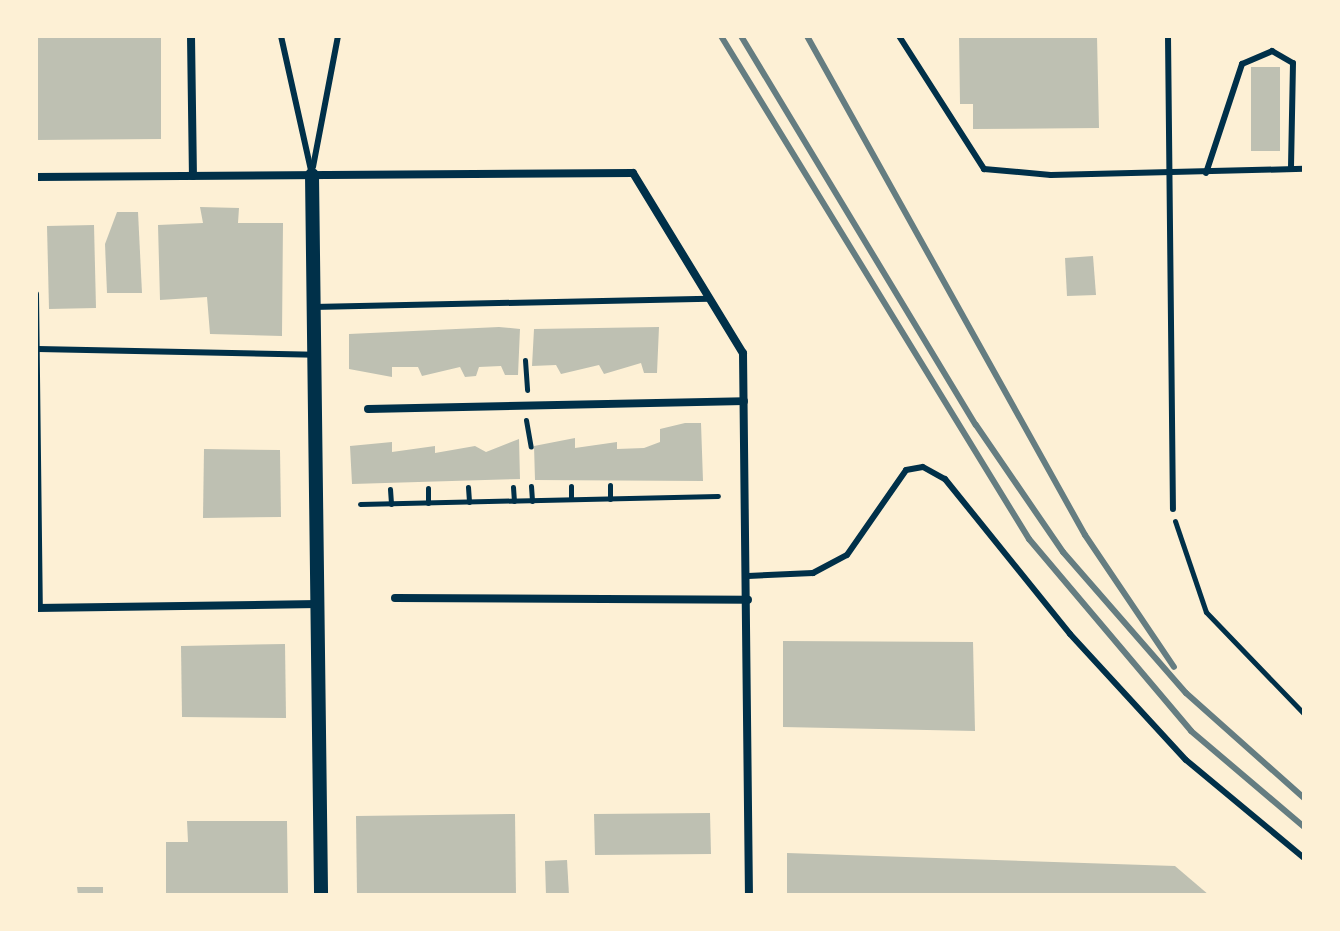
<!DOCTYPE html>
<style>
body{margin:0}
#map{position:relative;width:1340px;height:931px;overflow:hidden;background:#fdf0d5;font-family:Poppins,sans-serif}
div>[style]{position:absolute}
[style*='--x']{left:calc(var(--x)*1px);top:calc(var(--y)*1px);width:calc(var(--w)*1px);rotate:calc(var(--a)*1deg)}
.building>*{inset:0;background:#bec0b2}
.path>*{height:5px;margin:-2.5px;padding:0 2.5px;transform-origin:2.5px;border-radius:2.5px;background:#003049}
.service>*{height:6px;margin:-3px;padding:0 3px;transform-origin:3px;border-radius:3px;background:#003049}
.minor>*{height:8px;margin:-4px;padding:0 4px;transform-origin:4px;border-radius:4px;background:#003049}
.tertiary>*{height:14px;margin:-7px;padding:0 7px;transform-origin:7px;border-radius:7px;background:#003049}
.rail>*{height:6px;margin:-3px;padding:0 3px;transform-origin:3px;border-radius:3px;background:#657d81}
span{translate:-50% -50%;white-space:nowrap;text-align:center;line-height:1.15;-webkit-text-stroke:8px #fdf0d5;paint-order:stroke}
.frame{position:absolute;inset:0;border:38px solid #fdf0d5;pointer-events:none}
</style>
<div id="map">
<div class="building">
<i style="clip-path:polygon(36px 36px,161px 36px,161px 139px,36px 140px)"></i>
<i style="clip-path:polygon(959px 36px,1097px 36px,1099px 128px,973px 129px,973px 104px,960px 104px)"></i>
<i style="clip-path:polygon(1251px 67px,1280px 67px,1280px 151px,1251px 151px)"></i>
<i style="clip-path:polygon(200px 207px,239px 208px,238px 223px,283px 223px,282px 336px,210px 334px,207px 297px,160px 300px,158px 225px,203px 223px)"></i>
<i style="clip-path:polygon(117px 212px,138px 212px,142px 293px,107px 293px,105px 244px)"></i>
<i style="clip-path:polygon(94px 225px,96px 308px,49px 309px,47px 226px)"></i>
<i style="clip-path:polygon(1093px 256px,1096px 295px,1067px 296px,1065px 258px)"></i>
<i style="clip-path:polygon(499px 327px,520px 329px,518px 375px,505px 375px,501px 366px,479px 367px,476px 376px,465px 377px,460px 367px,422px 376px,418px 367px,392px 367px,392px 377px,349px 369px,349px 334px)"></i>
<i style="clip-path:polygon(659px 327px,657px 373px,644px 373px,641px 363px,604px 374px,599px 365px,561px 374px,556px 365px,532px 366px,534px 329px)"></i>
<i style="clip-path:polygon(685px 423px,701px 423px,703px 481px,535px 480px,534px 446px,575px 438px,575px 448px,617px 442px,617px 449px,644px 448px,660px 442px,660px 429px)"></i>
<i style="clip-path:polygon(519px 439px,520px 479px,352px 484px,350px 446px,392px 442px,392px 452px,435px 446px,435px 453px,475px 446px,486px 452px)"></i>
<i style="clip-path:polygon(204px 449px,280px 450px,281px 517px,203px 518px)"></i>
<i style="clip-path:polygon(783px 641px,973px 642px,975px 731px,783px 727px)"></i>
<i style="clip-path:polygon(285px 644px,286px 718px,182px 717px,181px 646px)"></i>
<i style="clip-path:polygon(710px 813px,711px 854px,595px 855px,594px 814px)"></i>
<i style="clip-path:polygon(515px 814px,516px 895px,357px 895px,356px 816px)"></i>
<i style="clip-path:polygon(187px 821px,287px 821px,288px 895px,166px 895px,166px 842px,188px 842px)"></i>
<i style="clip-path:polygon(787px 853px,1175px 866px,1209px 895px,787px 895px)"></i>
<i style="clip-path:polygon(567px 860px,569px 895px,546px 895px,545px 861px)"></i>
<i style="clip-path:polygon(77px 887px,103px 887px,103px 895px,78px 895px)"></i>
</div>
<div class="path">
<i style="--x:525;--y:360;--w:30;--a:86"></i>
<i style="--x:526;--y:420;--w:27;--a:80"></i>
<i style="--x:610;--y:485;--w:14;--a:90"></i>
<i style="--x:531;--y:486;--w:15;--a:86"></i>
<i style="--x:571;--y:486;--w:13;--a:90"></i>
<i style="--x:468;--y:487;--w:15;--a:86"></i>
<i style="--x:513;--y:487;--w:14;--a:86"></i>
<i style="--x:428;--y:488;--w:15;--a:90"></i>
<i style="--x:390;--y:489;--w:15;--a:86"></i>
<i style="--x:360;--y:504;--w:358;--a:-1.3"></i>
<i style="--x:1175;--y:521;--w:96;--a:71.2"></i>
<i style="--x:1206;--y:612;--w:141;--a:46.1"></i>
</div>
<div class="service">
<i style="--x:281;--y:36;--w:142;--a:77.4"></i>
<i style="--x:899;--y:36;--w:158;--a:57.4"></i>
<i style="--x:984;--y:169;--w:67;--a:5.1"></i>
<i style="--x:1051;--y:175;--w:253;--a:-1.4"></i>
<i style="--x:1168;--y:36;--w:473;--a:89.4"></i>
<i style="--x:313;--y:167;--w:133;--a:-79.2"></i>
<i style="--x:1206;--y:173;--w:115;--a:-71.7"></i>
<i style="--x:1242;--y:64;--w:33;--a:-23"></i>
<i style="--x:1272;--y:51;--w:24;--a:30"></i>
<i style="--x:1293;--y:63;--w:106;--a:91.1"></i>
<i style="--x:36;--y:294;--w:314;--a:89.3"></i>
<i style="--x:313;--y:307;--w:396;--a:-1.2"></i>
<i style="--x:38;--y:349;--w:277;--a:1.2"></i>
<i style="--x:748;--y:576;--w:65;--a:-2.6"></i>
<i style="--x:813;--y:573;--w:38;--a:-28"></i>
<i style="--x:847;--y:555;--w:103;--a:-55.2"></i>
<i style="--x:906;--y:470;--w:17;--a:-10"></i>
<i style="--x:923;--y:467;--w:25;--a:29"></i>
<i style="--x:945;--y:479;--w:199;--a:51.1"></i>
<i style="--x:1070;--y:634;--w:171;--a:47.4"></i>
<i style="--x:1186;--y:760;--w:153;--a:39.7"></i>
</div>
<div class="minor">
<i style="--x:191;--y:36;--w:140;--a:89.2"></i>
<i style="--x:36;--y:177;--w:597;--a:-0.38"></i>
<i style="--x:633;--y:173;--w:211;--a:58.6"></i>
<i style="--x:743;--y:353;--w:542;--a:89.37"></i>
<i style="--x:368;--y:409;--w:376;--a:-1.2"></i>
<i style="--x:395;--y:598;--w:353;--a:0.3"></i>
<i style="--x:36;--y:608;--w:282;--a:-0.8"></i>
</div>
<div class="tertiary">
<i style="--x:312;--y:175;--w:720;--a:89.28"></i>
</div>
<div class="rail">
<i style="--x:721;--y:36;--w:590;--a:58.52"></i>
<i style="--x:1029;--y:539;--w:251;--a:49.8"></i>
<i style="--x:1191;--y:731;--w:148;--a:40.3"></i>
<i style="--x:741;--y:36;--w:454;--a:58.9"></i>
<i style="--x:976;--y:425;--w:154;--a:55.6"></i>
<i style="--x:1063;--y:552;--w:187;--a:48.9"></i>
<i style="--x:1186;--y:693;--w:158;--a:41.7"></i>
<i style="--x:807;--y:36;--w:571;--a:60.88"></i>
<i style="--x:1085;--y:535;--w:159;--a:56"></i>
</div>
<div class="frame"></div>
</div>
